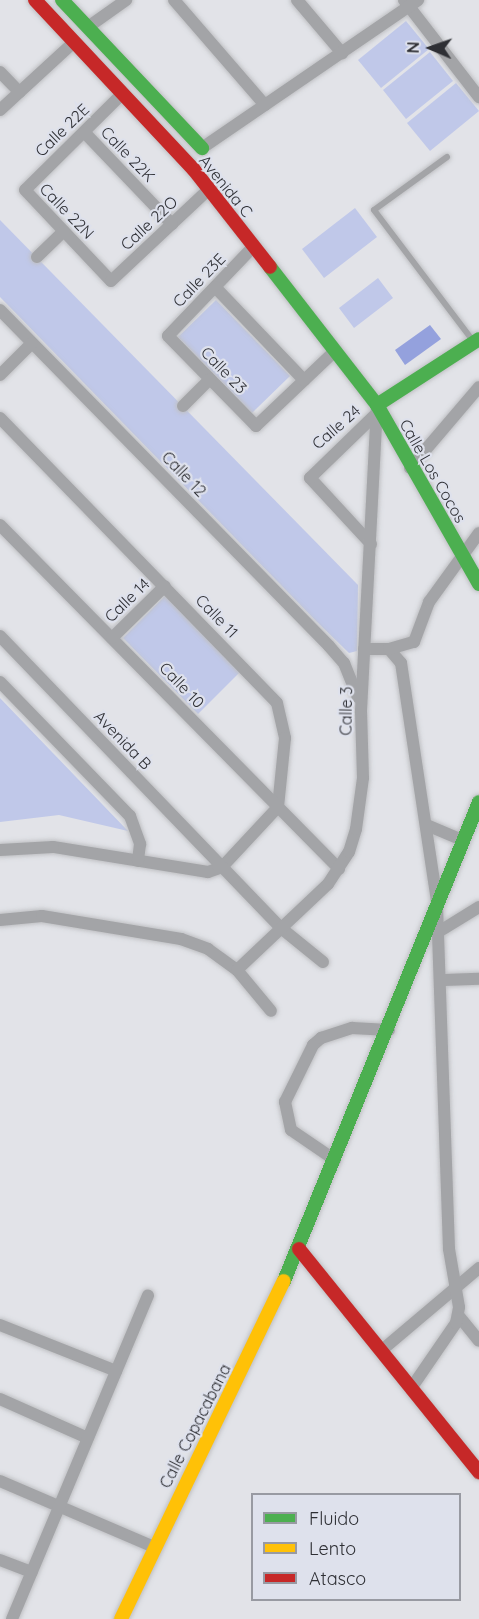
<!DOCTYPE html>
<style>
body{margin:0}
#map{position:relative;width:479px;height:1619px;overflow:hidden;background:#e2e3e8;font-family:Quicksand,sans-serif}
div>[style]{position:absolute}
[style*='--x']{left:calc(var(--x)*1px);top:calc(var(--y)*1px);width:calc(var(--w)*1px);rotate:calc(var(--a)*1deg)}
.green>*{inset:0;background:#c0c8e9}
.water>*{inset:0;background:#94a1dd}
.roads{filter:drop-shadow(0 0 2px #bfc0c3) drop-shadow(0 0 2px #bfc0c3)}
.lane>*{height:6px;margin:-3px;padding:0 3px;transform-origin:3px;border-radius:3px;background:#a3a4a7}
.street>*{height:12px;margin:-6px;padding:0 6px;transform-origin:6px;border-radius:6px;background:#a3a4a7}
.fast>*{height:14px;margin:-7px;padding:0 7px;transform-origin:7px;border-radius:7px;background:#4caf50}
.slow>*{height:14px;margin:-7px;padding:0 7px;transform-origin:7px;border-radius:7px;background:#ffc107}
.jam>*{height:14px;margin:-7px;padding:0 7px;transform-origin:7px;border-radius:7px;background:#c62828}
span{translate:-50% -50%;white-space:nowrap;text-align:center;line-height:1.15;-webkit-text-stroke:4.5px #dee1ec;paint-order:stroke}
.street-label{font-size:16px;color:#2e2f34}
.legend{position:absolute;left:251px;top:1493px;width:210px;height:108px;box-sizing:border-box;background:#dee1ec;border:2px solid #989aa2;margin:0;padding:8px 10px;list-style:none;font-size:18px;color:#2e2f34}
.legend li{display:flex;align-items:center;gap:12px;height:30px}
.legend b{width:30px;border:2px solid #989aa2}
.north{position:absolute;left:401px;top:18px;width:60px;height:60px;-webkit-text-stroke:4px #dee1ec;paint-order:stroke;rotate:272deg;font-size:16px;font-weight:700;line-height:24px;text-align:center;color:#2e2f34}
.north::after{content:'';display:block;margin:auto;width:21px;height:27px;background:#2e2f34;clip-path:polygon(50% 0,100% 100%,50% 72%,0 100%)}
</style>
<div id="map">
<div class="green">
<i style="clip-path:polygon(406px 21px,429px 49px,381px 88px,358px 60px)"></i>
<i style="clip-path:polygon(430px 52px,453px 81px,406px 119px,383px 90px)"></i>
<i style="clip-path:polygon(456px 83px,479px 111px,430px 151px,407px 123px)"></i>
<i style="clip-path:polygon(355px 208px,377px 237px,324px 278px,302px 249px)"></i>
<i style="clip-path:polygon(0 220px,358px 585px,357px 651px,349px 653px,317px 622px,0 297px)"></i>
<i style="clip-path:polygon(378px 278px,393px 298px,354px 328px,339px 308px)"></i>
<i style="clip-path:polygon(216px 300px,290px 376px,252px 413px,178px 337px)"></i>
<i style="clip-path:polygon(165px 596px,240px 672px,198px 714px,123px 638px)"></i>
<i style="clip-path:polygon(0 698px,128px 831px,59px 815px,0 822px)"></i>
</div>
<div class="water">
<i style="clip-path:polygon(430px 325px,441px 339px,405px 365px,395px 350px)"></i>
</div>
<div class="roads">
<div class="lane">
<i style="--x:447;--y:157;--w:90;--a:144"></i>
<i style="--x:374;--y:210;--w:164;--a:52.9"></i>
</div>
<div class="street">
<i style="--x:174;--y:0;--w:139;--a:49.1"></i>
<i style="--x:297;--y:0;--w:70;--a:49.7"></i>
<i style="--x:404;--y:0;--w:123;--a:52.3"></i>
<i style="--x:88;--y:27;--w:47;--a:-35.4"></i>
<i style="--x:0;--y:72;--w:28;--a:46"></i>
<i style="--x:122;--y:94;--w:136;--a:135.3"></i>
<i style="--x:25;--y:190;--w:125;--a:46.6"></i>
<i style="--x:111;--y:281;--w:134;--a:-43.2"></i>
<i style="--x:0;--y:110;--w:100;--a:-42.6"></i>
<i style="--x:85;--y:133;--w:126;--a:46.3"></i>
<i style="--x:202;--y:148;--w:262;--a:-34.4"></i>
<i style="--x:253;--y:247;--w:123;--a:133.7"></i>
<i style="--x:168;--y:336;--w:126;--a:45.6"></i>
<i style="--x:256;--y:426;--w:109;--a:-43.5"></i>
<i style="--x:37;--y:257;--w:37;--a:-44"></i>
<i style="--x:215;--y:287;--w:129;--a:46.3"></i>
<i style="--x:0;--y:310;--w:470;--a:45.6"></i>
<i style="--x:329;--y:646;--w:23;--a:49"></i>
<i style="--x:344;--y:663;--w:37;--a:68"></i>
<i style="--x:0;--y:375;--w:45;--a:-45"></i>
<i style="--x:183;--y:406;--w:38;--a:-45"></i>
<i style="--x:0;--y:418;--w:397;--a:45.8"></i>
<i style="--x:277;--y:703;--w:36;--a:77"></i>
<i style="--x:285;--y:738;--w:69;--a:95.8"></i>
<i style="--x:278;--y:807;--w:82;--a:133"></i>
<i style="--x:222;--y:867;--w:15;--a:160"></i>
<i style="--x:208;--y:872;--w:157;--a:-170.8"></i>
<i style="--x:53;--y:847;--w:53;--a:176.8"></i>
<i style="--x:410;--y:468;--w:106;--a:-49.6"></i>
<i style="--x:0;--y:525;--w:483;--a:45.4"></i>
<i style="--x:371;--y:544;--w:90;--a:-132.7"></i>
<i style="--x:310;--y:478;--w:91;--a:-44.1"></i>
<i style="--x:0;--y:636;--w:405;--a:46.1"></i>
<i style="--x:281;--y:928;--w:54;--a:39"></i>
<i style="--x:112;--y:638;--w:74;--a:-44.5"></i>
<i style="--x:364;--y:649;--w:25;--a:0"></i>
<i style="--x:0;--y:682;--w:187;--a:45.9"></i>
<i style="--x:130;--y:816;--w:30;--a:70"></i>
<i style="--x:140;--y:844;--w:17;--a:97"></i>
<i style="--x:429;--y:826;--w:36;--a:23"></i>
<i style="--x:0;--y:920;--w:42;--a:-5.4"></i>
<i style="--x:42;--y:916;--w:141;--a:9.4"></i>
<i style="--x:181;--y:939;--w:29;--a:20"></i>
<i style="--x:208;--y:949;--w:36;--a:36"></i>
<i style="--x:237;--y:970;--w:53;--a:50.3"></i>
<i style="--x:440;--y:931;--w:46;--a:-31.6"></i>
<i style="--x:237;--y:970;--w:125;--a:-43.4"></i>
<i style="--x:328;--y:884;--w:38;--a:-57"></i>
<i style="--x:349;--y:852;--w:24;--a:-73"></i>
<i style="--x:356;--y:829;--w:51;--a:-82.2"></i>
<i style="--x:363;--y:778;--w:67;--a:-91.7"></i>
<i style="--x:361;--y:711;--w:306;--a:-87"></i>
<i style="--x:444;--y:980;--w:35;--a:-2"></i>
<i style="--x:335;--y:1160;--w:53;--a:-145.7"></i>
<i style="--x:291;--y:1130;--w:29;--a:-102"></i>
<i style="--x:285;--y:1102;--w:64;--a:-63.8"></i>
<i style="--x:313;--y:1045;--w:11;--a:-41"></i>
<i style="--x:321;--y:1038;--w:33;--a:-18"></i>
<i style="--x:352;--y:1028;--w:37;--a:3"></i>
<i style="--x:458;--y:1315;--w:33;--a:51"></i>
<i style="--x:0;--y:1325;--w:125;--a:21.6"></i>
<i style="--x:382;--y:1350;--w:127;--a:-40.2"></i>
<i style="--x:412;--y:1387;--w:78;--a:-55.5"></i>
<i style="--x:456;--y:1323;--w:16;--a:-79"></i>
<i style="--x:459;--y:1307;--w:59;--a:-99.8"></i>
<i style="--x:449;--y:1249;--w:348;--a:-92"></i>
<i style="--x:437;--y:901;--w:241;--a:-98.6"></i>
<i style="--x:401;--y:663;--w:18;--a:-131"></i>
<i style="--x:389;--y:649;--w:26;--a:-16"></i>
<i style="--x:414;--y:642;--w:43;--a:-69.4"></i>
<i style="--x:429;--y:602;--w:85;--a:-54.1"></i>
<i style="--x:0;--y:1399;--w:96;--a:23.9"></i>
<i style="--x:0;--y:1481;--w:165;--a:23.2"></i>
<i style="--x:0;--y:1560;--w:34;--a:21"></i>
<i style="--x:12;--y:1619;--w:351;--a:-67.2"></i>
</div>
<div class="fast">
<i style="--x:62;--y:0;--w:204;--a:46.6"></i>
<i style="--x:270;--y:267;--w:175;--a:52.2"></i>
<i style="--x:377;--y:405;--w:206;--a:60.3"></i>
<i style="--x:377;--y:405;--w:121;--a:-32.9"></i>
<i style="--x:284;--y:1281;--w:517;--a:-67.85"></i>
</div>
<div class="slow">
<i style="--x:121;--y:1619;--w:375;--a:-64.3"></i>
</div>
<div class="jam">
<i style="--x:35;--y:0;--w:233;--a:46.9"></i>
<i style="--x:194;--y:170;--w:123;--a:51.9"></i>
<i style="--x:299;--y:1249;--w:287;--a:51.1"></i>
</div>
</div>
<div class="street-label">
<span style="left:62px;top:130px;rotate:-44deg">Calle 22E</span>
<span style="left:128px;top:154px;rotate:46deg">Calle 22K</span>
<span style="left:226px;top:186px;rotate:51deg">Avenida C</span>
<span style="left:67px;top:211px;rotate:46deg">Calle 22N</span>
<span style="left:149px;top:223px;rotate:-43deg">Calle 22O</span>
<span style="left:199px;top:280px;rotate:-46deg">Calle 23E</span>
<span style="left:224px;top:370px;rotate:46deg">Calle 23</span>
<span style="left:336px;top:427px;rotate:-41deg">Calle 24</span>
<span style="left:433px;top:471px;rotate:60deg">Calle Los Cocos</span>
<span style="left:184px;top:474px;rotate:46deg">Calle 12</span>
<span style="left:127px;top:600px;rotate:-44deg">Calle 14</span>
<span style="left:217px;top:616px;rotate:46deg">Calle 11</span>
<span style="left:182px;top:685px;rotate:46deg">Calle 10</span>
<span style="left:346px;top:711px;rotate:-89deg">Calle 3</span>
<span style="left:123px;top:740px;rotate:46deg">Avenida B</span>
<span style="left:195px;top:1426px;rotate:-63deg">Calle Copacabana</span>
</div>
<ul class="legend">
<li><b style="height:8px;background:#4caf50"></b>Fluido</li>
<li><b style="height:8px;background:#ffc107"></b>Lento</li>
<li><b style="height:8px;background:#c62828"></b>Atasco</li>
</ul>
<div class="north">N</div>
</div>
